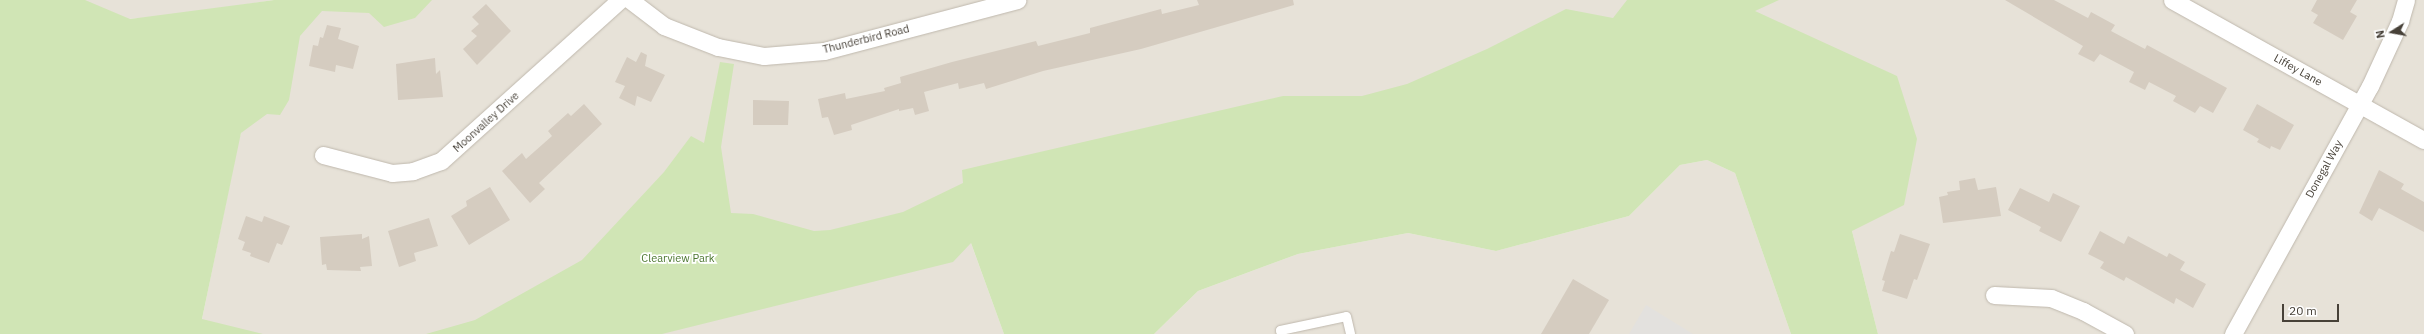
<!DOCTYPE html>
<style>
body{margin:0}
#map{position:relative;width:2424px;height:334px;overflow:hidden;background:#f4f1ea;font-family:"IBM Plex Sans",sans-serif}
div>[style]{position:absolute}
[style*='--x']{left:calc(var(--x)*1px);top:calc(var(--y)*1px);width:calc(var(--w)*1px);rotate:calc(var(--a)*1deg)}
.residential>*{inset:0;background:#e7e2d8}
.green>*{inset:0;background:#d0e5b5}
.parking>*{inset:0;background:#e3e1de}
.building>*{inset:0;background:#d5ccc0}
.roads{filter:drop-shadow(0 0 1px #bfb8ad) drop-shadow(0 0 1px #bfb8ad)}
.lane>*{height:9px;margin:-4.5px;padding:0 4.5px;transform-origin:4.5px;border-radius:4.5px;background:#fff}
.street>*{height:17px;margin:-8.5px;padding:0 8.5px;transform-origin:8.5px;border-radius:8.5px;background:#fff}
span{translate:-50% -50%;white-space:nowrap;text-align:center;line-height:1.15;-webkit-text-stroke:3.5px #fff;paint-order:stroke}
.street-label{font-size:11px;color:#474138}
.park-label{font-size:11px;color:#4b762f}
.north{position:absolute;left:2372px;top:12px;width:40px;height:40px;-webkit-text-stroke:3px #fff;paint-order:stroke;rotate:259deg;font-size:11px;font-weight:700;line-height:16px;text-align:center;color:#474138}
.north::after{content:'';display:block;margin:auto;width:14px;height:18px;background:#474138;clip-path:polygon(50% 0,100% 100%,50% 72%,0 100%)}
.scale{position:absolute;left:2282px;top:304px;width:57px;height:18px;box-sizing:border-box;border:2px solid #474138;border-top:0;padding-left:5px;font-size:12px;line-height:14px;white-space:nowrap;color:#474138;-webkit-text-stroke:3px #fff;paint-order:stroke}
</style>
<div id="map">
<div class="residential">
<i style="clip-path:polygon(0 0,274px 0,166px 16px,53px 25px)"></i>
<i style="clip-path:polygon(288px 0,2424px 0,2424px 334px,1878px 334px,1852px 231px,1917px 139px,964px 224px,1004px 334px,199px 334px,239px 139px)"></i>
<i style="clip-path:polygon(1707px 160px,1735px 173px,1791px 334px,1154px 334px,1198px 291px,1298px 254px,1408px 233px,1496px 251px,1629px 216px,1680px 165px)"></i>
</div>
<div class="green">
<i style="clip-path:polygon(0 0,85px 0,130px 19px,274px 0,432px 0,415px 18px,384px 27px,369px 13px,322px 11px,300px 36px,289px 100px,280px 115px,267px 114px,241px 133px,202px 319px,263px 334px,0 334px)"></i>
<i style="clip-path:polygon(1627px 0,1779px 0,1755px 11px,1897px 76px,1917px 139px,1904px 205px,1852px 231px,1878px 334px,1791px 334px,1735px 173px,1707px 160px,1680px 165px,1629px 216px,1496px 251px,1408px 233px,1298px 254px,1198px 291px,1154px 334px,1004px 334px,971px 243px,953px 262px,662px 334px,426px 334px,475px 320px,582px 260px,664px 172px,691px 136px,704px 143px,720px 62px,734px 64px,721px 147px,731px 213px,753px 214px,814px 231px,830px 230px,903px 212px,963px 183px,962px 170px,1283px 96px,1362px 96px,1407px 84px,1487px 49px,1566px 9px,1613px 18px)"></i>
</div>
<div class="parking">
<i style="clip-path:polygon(1646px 305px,1693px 334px,1629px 334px)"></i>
</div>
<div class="building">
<i style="clip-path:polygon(1197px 0,1293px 0,1294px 5px,1141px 49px,1043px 71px,986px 89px,984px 83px,959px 89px,958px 83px,924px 92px,929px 111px,915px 115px,913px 108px,899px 111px,899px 109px,851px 125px,852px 130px,834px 135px,828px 117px,822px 118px,818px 99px,845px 93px,846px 99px,885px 91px,884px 88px,901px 83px,900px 77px,952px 62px,1036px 41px,1038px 46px,1090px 33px,1090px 28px,1161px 9px,1162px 14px,1199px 5px)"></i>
<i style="clip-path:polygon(2005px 0,2054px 0,2088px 18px,2091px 12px,2115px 25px,2111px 31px,2145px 49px,2147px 45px,2227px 88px,2213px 113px,2200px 106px,2195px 113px,2173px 101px,2176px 96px,2149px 82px,2145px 90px,2129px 82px,2134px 72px,2100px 54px,2094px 62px,2078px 54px,2083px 46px)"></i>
<i style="clip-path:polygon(2317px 0,2357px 0,2350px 12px,2357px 16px,2343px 40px,2313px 23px,2318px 15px,2311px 11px)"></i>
<i style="clip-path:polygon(486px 4px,511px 31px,477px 65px,463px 49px,477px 36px,471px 31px,479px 24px,472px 17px)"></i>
<i style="clip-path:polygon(327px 25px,341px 28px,338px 39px,359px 46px,353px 69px,336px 65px,335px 72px,309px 66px,313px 45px,318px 46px,320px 37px,323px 38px)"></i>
<i style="clip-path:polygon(641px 52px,647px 55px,645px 66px,665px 75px,651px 102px,637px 96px,635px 106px,619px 98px,625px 86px,615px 82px,627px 57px,636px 62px)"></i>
<i style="clip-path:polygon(435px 58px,436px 74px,440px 70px,443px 97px,398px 100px,396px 64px)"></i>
<i style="clip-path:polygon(753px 100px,789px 101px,788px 125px,753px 125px)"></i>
<i style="clip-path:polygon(584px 104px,602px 124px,539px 183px,545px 189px,530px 203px,502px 171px,522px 153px,526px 159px,552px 136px,548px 131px,568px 113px,571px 116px)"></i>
<i style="clip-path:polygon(2257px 104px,2294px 125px,2280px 150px,2271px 146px,2270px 149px,2257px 142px,2259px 139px,2243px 130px)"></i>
<i style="clip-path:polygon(2379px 170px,2404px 184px,2401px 189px,2424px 202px,2424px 232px,2379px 208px,2372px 221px,2359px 213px)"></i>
<i style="clip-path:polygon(1975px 178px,1978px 190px,1996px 187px,2001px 216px,1943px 223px,1939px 197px,1948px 195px,1947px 192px,1960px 190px,1959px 181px)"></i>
<i style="clip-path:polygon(490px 187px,510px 220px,469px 245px,451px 216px,467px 206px,466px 201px)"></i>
<i style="clip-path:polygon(2020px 188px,2049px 202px,2053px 193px,2080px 206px,2061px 242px,2039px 231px,2041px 227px,2008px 210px)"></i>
<i style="clip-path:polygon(246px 216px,262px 222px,264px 216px,290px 226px,282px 245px,277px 243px,269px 263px,250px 256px,251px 253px,242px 250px,245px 242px,238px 239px)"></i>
<i style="clip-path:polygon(429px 218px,438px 246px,414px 253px,416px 261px,399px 267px,388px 231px)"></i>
<i style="clip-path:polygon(2100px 231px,2124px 244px,2128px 236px,2167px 257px,2169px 253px,2185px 262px,2180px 270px,2206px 284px,2193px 308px,2176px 298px,2174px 304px,2126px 277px,2124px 281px,2100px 268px,2104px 262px,2088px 254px)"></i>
<i style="clip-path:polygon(362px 234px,362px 239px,369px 236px,372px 266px,360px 267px,361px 271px,327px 270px,326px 264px,322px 265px,320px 237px)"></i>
<i style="clip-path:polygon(1900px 234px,1930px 244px,1917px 280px,1914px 279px,1907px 299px,1882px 291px,1885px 281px,1882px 280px,1891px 251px,1894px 252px)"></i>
<i style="clip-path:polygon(1573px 279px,1609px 300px,1589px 334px,1541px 334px)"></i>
</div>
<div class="roads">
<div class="lane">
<i style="--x:1281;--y:334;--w:4;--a:-104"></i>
<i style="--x:1280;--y:330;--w:67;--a:-12"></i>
<i style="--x:1346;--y:316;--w:18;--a:77"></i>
</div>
<div class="street">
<i style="--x:630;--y:0;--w:43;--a:37.4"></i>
<i style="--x:664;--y:26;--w:58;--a:21.3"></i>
<i style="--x:718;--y:47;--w:47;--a:11.1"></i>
<i style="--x:764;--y:56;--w:60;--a:-4.8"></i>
<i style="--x:824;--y:51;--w:200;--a:-14.8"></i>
<i style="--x:2172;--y:0;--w:288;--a:29.1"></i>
<i style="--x:323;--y:155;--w:71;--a:14.6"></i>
<i style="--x:392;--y:173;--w:21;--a:-5"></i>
<i style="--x:413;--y:171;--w:30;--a:-20"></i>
<i style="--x:441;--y:161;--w:241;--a:-42"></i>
<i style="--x:1994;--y:295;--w:57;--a:3"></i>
<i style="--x:2051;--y:298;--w:35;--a:22"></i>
<i style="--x:2083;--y:311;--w:48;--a:28.7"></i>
<i style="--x:2233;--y:334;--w:283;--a:-61.1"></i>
<i style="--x:2370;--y:86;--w:72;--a:-65.2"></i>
<i style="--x:2400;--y:21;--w:22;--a:-74"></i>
</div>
</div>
<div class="street-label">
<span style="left:866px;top:39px;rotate:-14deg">Thunderbird Road</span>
<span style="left:2298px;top:70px;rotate:29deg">Liffey Lane</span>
<span style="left:486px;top:122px;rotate:-42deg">Moonvalley Drive</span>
<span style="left:2324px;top:169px;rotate:-61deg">Donegal Way</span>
</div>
<div class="park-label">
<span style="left:678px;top:258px">Clearview Park</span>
</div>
<div class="north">N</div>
<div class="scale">20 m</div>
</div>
